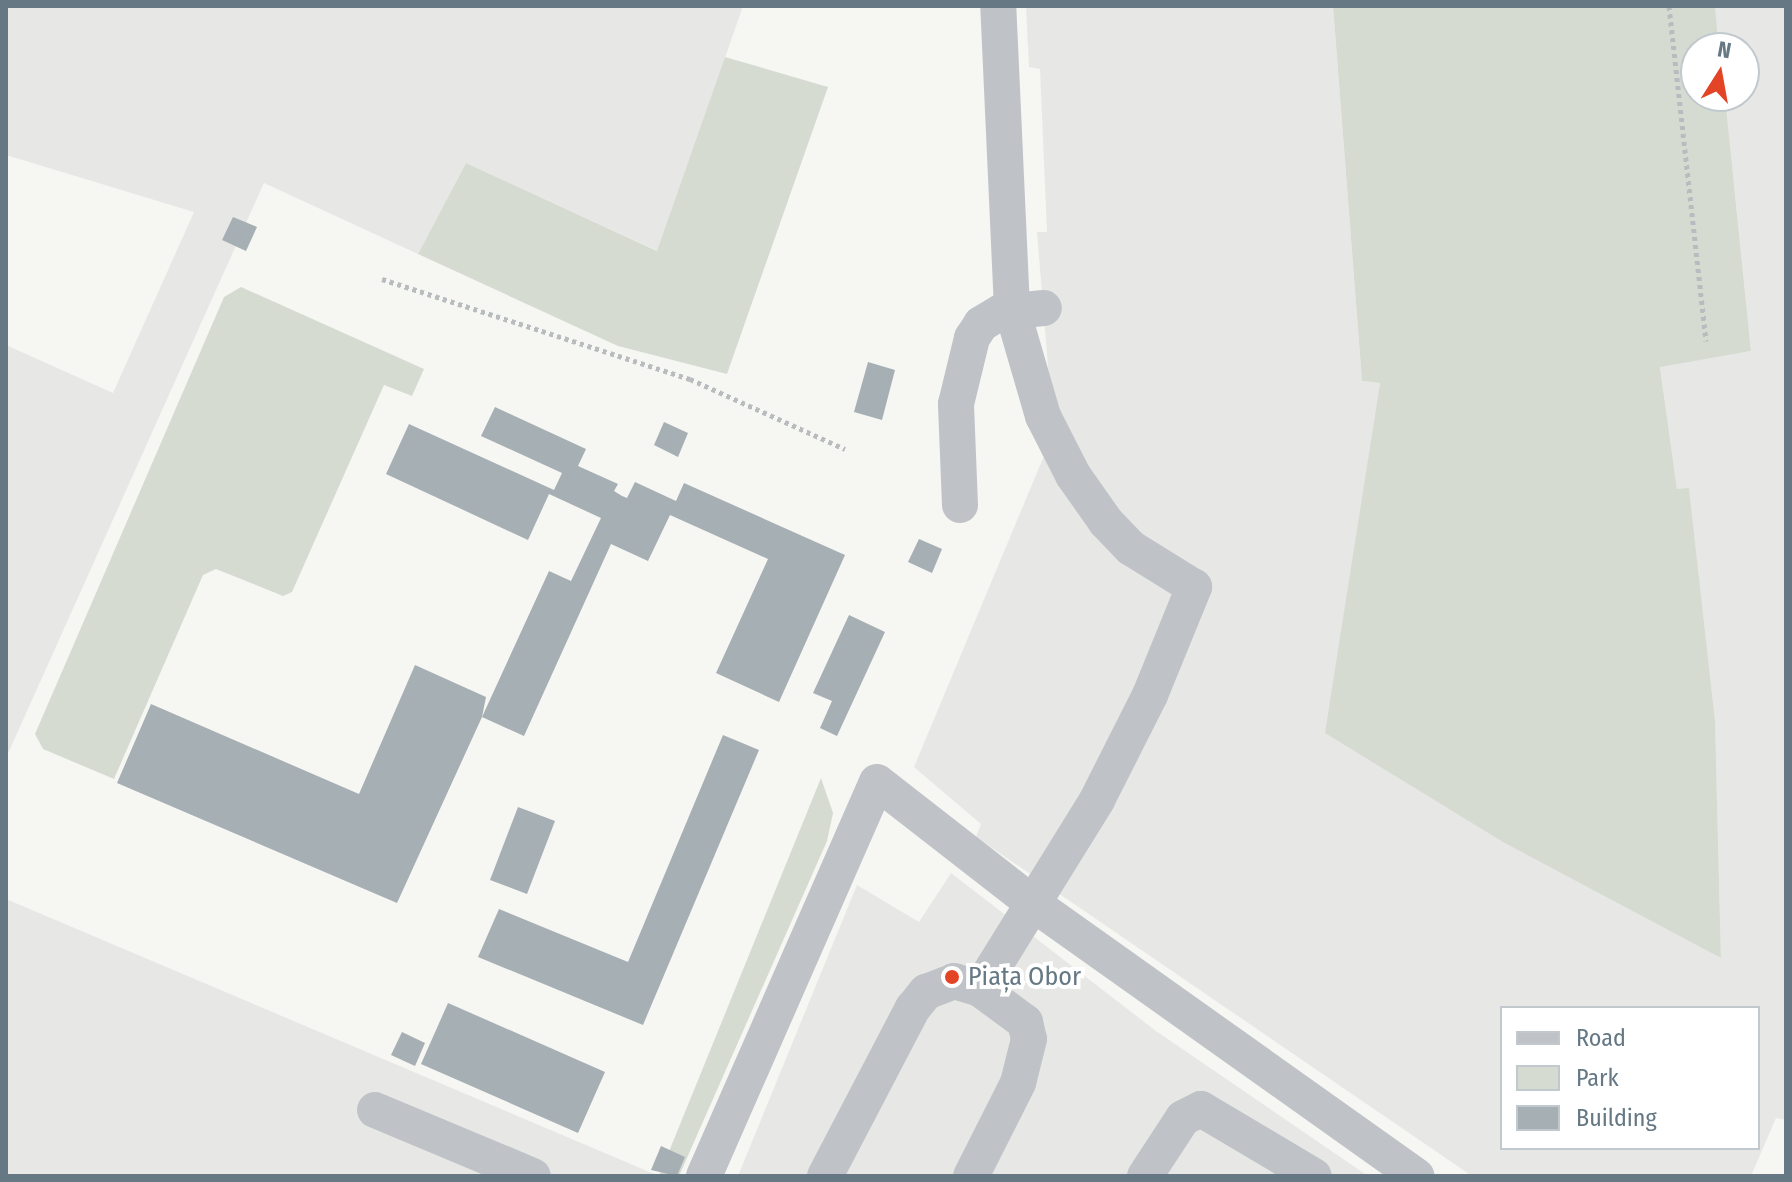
<!DOCTYPE html>
<meta charset="utf-8">
<style>
body{margin:0}
#map{position:relative;width:1792px;height:1182px;overflow:hidden;background:#f6f6f3;font-family:"Fira Sans Condensed",sans-serif}
div>[style]{position:absolute}
[style*='--x']{left:calc(var(--x)*1px);top:calc(var(--y)*1px);width:calc(var(--w)*1px);rotate:calc(var(--a)*1deg)}
.built>*{inset:0;background:#e7e7e6}
.green>*{inset:0;background:#d6dbd2}
.building>*{inset:0;background:#a6afb4}
.path>*{height:5px;margin-top:-2.5px;transform-origin:0;background:repeating-linear-gradient(90deg,#b9bcbe 0 4px,transparent 0 8px)}
.minor>*{height:36px;margin:-18px;padding:0 18px;transform-origin:18px;border-radius:18px;background:#bfc3c7}
.dots>*{width:22px;height:22px;translate:-50% -50%;box-sizing:border-box;border:4px solid #fff;border-radius:50%}
span{translate:-50% -50%;white-space:nowrap;text-align:center;line-height:1.15;-webkit-text-stroke:8px #fff;paint-order:stroke}
.poi-label{font-size:26px;color:#657884}
.left{translate:0 -50%;text-align:left}
.frame{position:absolute;inset:0;border:8px solid #657884;pointer-events:none}
.legend{position:absolute;left:1500px;top:1006px;width:260px;height:144px;box-sizing:border-box;background:#fff;border:2px solid #c1c9ce;margin:0;padding:10px 14px;list-style:none;font-size:24px;color:#657884}
.legend li{display:flex;align-items:center;gap:16px;height:40px}
.legend b{width:40px;border:2px solid #c1c9ce}
.north{position:absolute;left:1680px;top:32px;width:80px;height:80px;box-sizing:border-box;background:#fff;border:2px solid #c1c9ce;border-radius:50%;rotate:11deg;font-size:22px;font-weight:700;line-height:32px;text-align:center;color:#657884}
.north::after{content:'';display:block;margin:auto;width:28px;height:36px;background:#e34426;clip-path:polygon(50% 0,100% 100%,50% 72%,0 100%)}
</style>
<div id="map">
<div class="built">
<i style="clip-path:polygon(6px 6px,743px 6px,658px 251px,466px 163px,418px 254px,264px 183px,6px 758px,6px 345px,113px 393px,194px 212px,6px 155px)"></i>
<i style="clip-path:polygon(evenodd,1026px 6px,1333px 6px,1362px 381px,1380px 383px,1326px 733px,1721px 958px,1715px 720px,1689px 489px,1677px 489px,1660px 366px,1751px 351px,1725px 96px,1744px 96px,1744px 48px,1719px 48px,1715px 6px,1786px 6px,1786px 1120px,1776px 1118px,1751px 1176px,1472px 1176px,976px 837px,981px 824px,914px 767px,1046px 451px,1049px 378px,1037px 232px,1047px 232px,1040px 69px,1029px 67px,1026px 6px,1502px 1008px,1758px 1008px,1758px 1148px,1502px 1148px,1502px 1008px)"></i>
<i style="clip-path:polygon(951px 873px,1156px 1031px,1368px 1176px,738px 1176px,857px 885px,919px 922px)"></i>
<i style="clip-path:polygon(6px 899px,659px 1176px,6px 1176px)"></i>
</div>
<div class="green">
<i style="clip-path:polygon(1333px 6px,1715px 6px,1719px 48px,1696px 48px,1696px 96px,1725px 96px,1751px 351px,1660px 367px,1677px 489px,1689px 488px,1715px 720px,1721px 958px,1503px 842px,1325px 733px,1380px 383px,1362px 381px)"></i>
<i style="clip-path:polygon(725px 57px,828px 87px,727px 374px,618px 346px,418px 254px,466px 163px,657px 251px)"></i>
<i style="clip-path:polygon(241px 287px,424px 369px,412px 396px,384px 385px,292px 592px,283px 596px,216px 569px,203px 575px,114px 779px,43px 749px,35px 734px,224px 297px)"></i>
<i style="clip-path:polygon(821px 778px,833px 813px,827px 841px,679px 1176px,659px 1176px)"></i>
</div>
<div class="building">
<i style="clip-path:polygon(233px 217px,257px 227px,246px 251px,222px 240px)"></i>
<i style="clip-path:polygon(868px 362px,895px 370px,882px 420px,854px 412px)"></i>
<i style="clip-path:polygon(495px 407px,586px 449px,578px 466px,618px 484px,614px 491px,622px 496px,627px 498px,635px 482px,676px 501px,684px 483px,845px 555px,779px 702px,716px 673px,768px 559px,670px 515px,648px 561px,611px 544px,524px 736px,482px 717px,549px 571px,571px 581px,601px 518px,549px 494px,528px 540px,386px 474px,409px 424px,554px 490px,562px 473px,481px 436px)"></i>
<i style="clip-path:polygon(664px 422px,688px 433px,678px 457px,654px 445px)"></i>
<i style="clip-path:polygon(919px 539px,942px 549px,932px 573px,908px 562px)"></i>
<i style="clip-path:polygon(849px 615px,885px 632px,837px 736px,820px 728px,832px 701px,813px 693px)"></i>
<i style="clip-path:polygon(415px 665px,486px 697px,482px 717px,397px 903px,117px 783px,151px 704px,359px 794px)"></i>
<i style="clip-path:polygon(723px 735px,759px 750px,643px 1025px,478px 957px,499px 909px,628px 962px)"></i>
<i style="clip-path:polygon(518px 807px,555px 821px,527px 894px,490px 880px)"></i>
<i style="clip-path:polygon(448px 1003px,605px 1072px,578px 1133px,421px 1064px)"></i>
<i style="clip-path:polygon(402px 1032px,425px 1043px,415px 1066px,391px 1055px)"></i>
<i style="clip-path:polygon(661px 1146px,685px 1157px,677px 1176px,651px 1170px)"></i>
</div>
<div class="path">
<i style="--x:1669;--y:6;--w:337;--a:83.7"></i>
<i style="--x:382;--y:279;--w:324;--a:18"></i>
<i style="--x:690;--y:379;--w:170;--a:24.3"></i>
</div>
<div class="minor">
<i style="--x:960;--y:505;--w:101;--a:-92.3"></i>
<i style="--x:956;--y:404;--w:68;--a:-76.4"></i>
<i style="--x:972;--y:338;--w:17;--a:-57"></i>
<i style="--x:981;--y:324;--w:23;--a:-31"></i>
<i style="--x:1001;--y:312;--w:43;--a:-5.3"></i>
<i style="--x:980;--y:989;--w:222;--a:-58.2"></i>
<i style="--x:1097;--y:800;--w:118;--a:-63.2"></i>
<i style="--x:1150;--y:695;--w:117;--a:-67.8"></i>
<i style="--x:1194;--y:587;--w:74;--a:-148.2"></i>
<i style="--x:1131;--y:548;--w:36;--a:-134"></i>
<i style="--x:1106;--y:522;--w:57;--a:-125.1"></i>
<i style="--x:1073;--y:475;--w:66;--a:-117"></i>
<i style="--x:1043;--y:416;--w:111;--a:-106.2"></i>
<i style="--x:1012;--y:309;--w:303;--a:-92.6"></i>
<i style="--x:375;--y:1110;--w:171;--a:22.7"></i>
<i style="--x:704;--y:1176;--w:430;--a:-66.3"></i>
<i style="--x:877;--y:782;--w:200;--a:37.9"></i>
<i style="--x:1035;--y:905;--w:468;--a:35.4"></i>
<i style="--x:825;--y:1176;--w:190;--a:-62.4"></i>
<i style="--x:913;--y:1008;--w:21;--a:-51"></i>
<i style="--x:926;--y:992;--w:30;--a:-21"></i>
<i style="--x:954;--y:981;--w:27;--a:17"></i>
<i style="--x:980;--y:989;--w:56;--a:36.3"></i>
<i style="--x:1025;--y:1022;--w:17;--a:77"></i>
<i style="--x:1029;--y:1039;--w:45;--a:104"></i>
<i style="--x:1018;--y:1083;--w:104;--a:116.8"></i>
<i style="--x:1145;--y:1176;--w:69;--a:-56.8"></i>
<i style="--x:1183;--y:1118;--w:20;--a:-27"></i>
<i style="--x:1201;--y:1109;--w:131;--a:30.7"></i>
</div>
<div class="dots">
<i style="left:952px;top:977px;background:#e34426"></i>
</div>
<div class="poi-label">
<span class="left" style="left:968px;top:977px">Piața Obor</span>
</div>
<div class="frame"></div>
<ul class="legend">
<li><b style="height:10px;background:#bfc3c7"></b>Road</li>
<li><b style="height:22px;background:#d6dbd2"></b>Park</li>
<li><b style="height:22px;background:#a6afb4"></b>Building</li>
</ul>
<div class="north">N</div>
</div>
